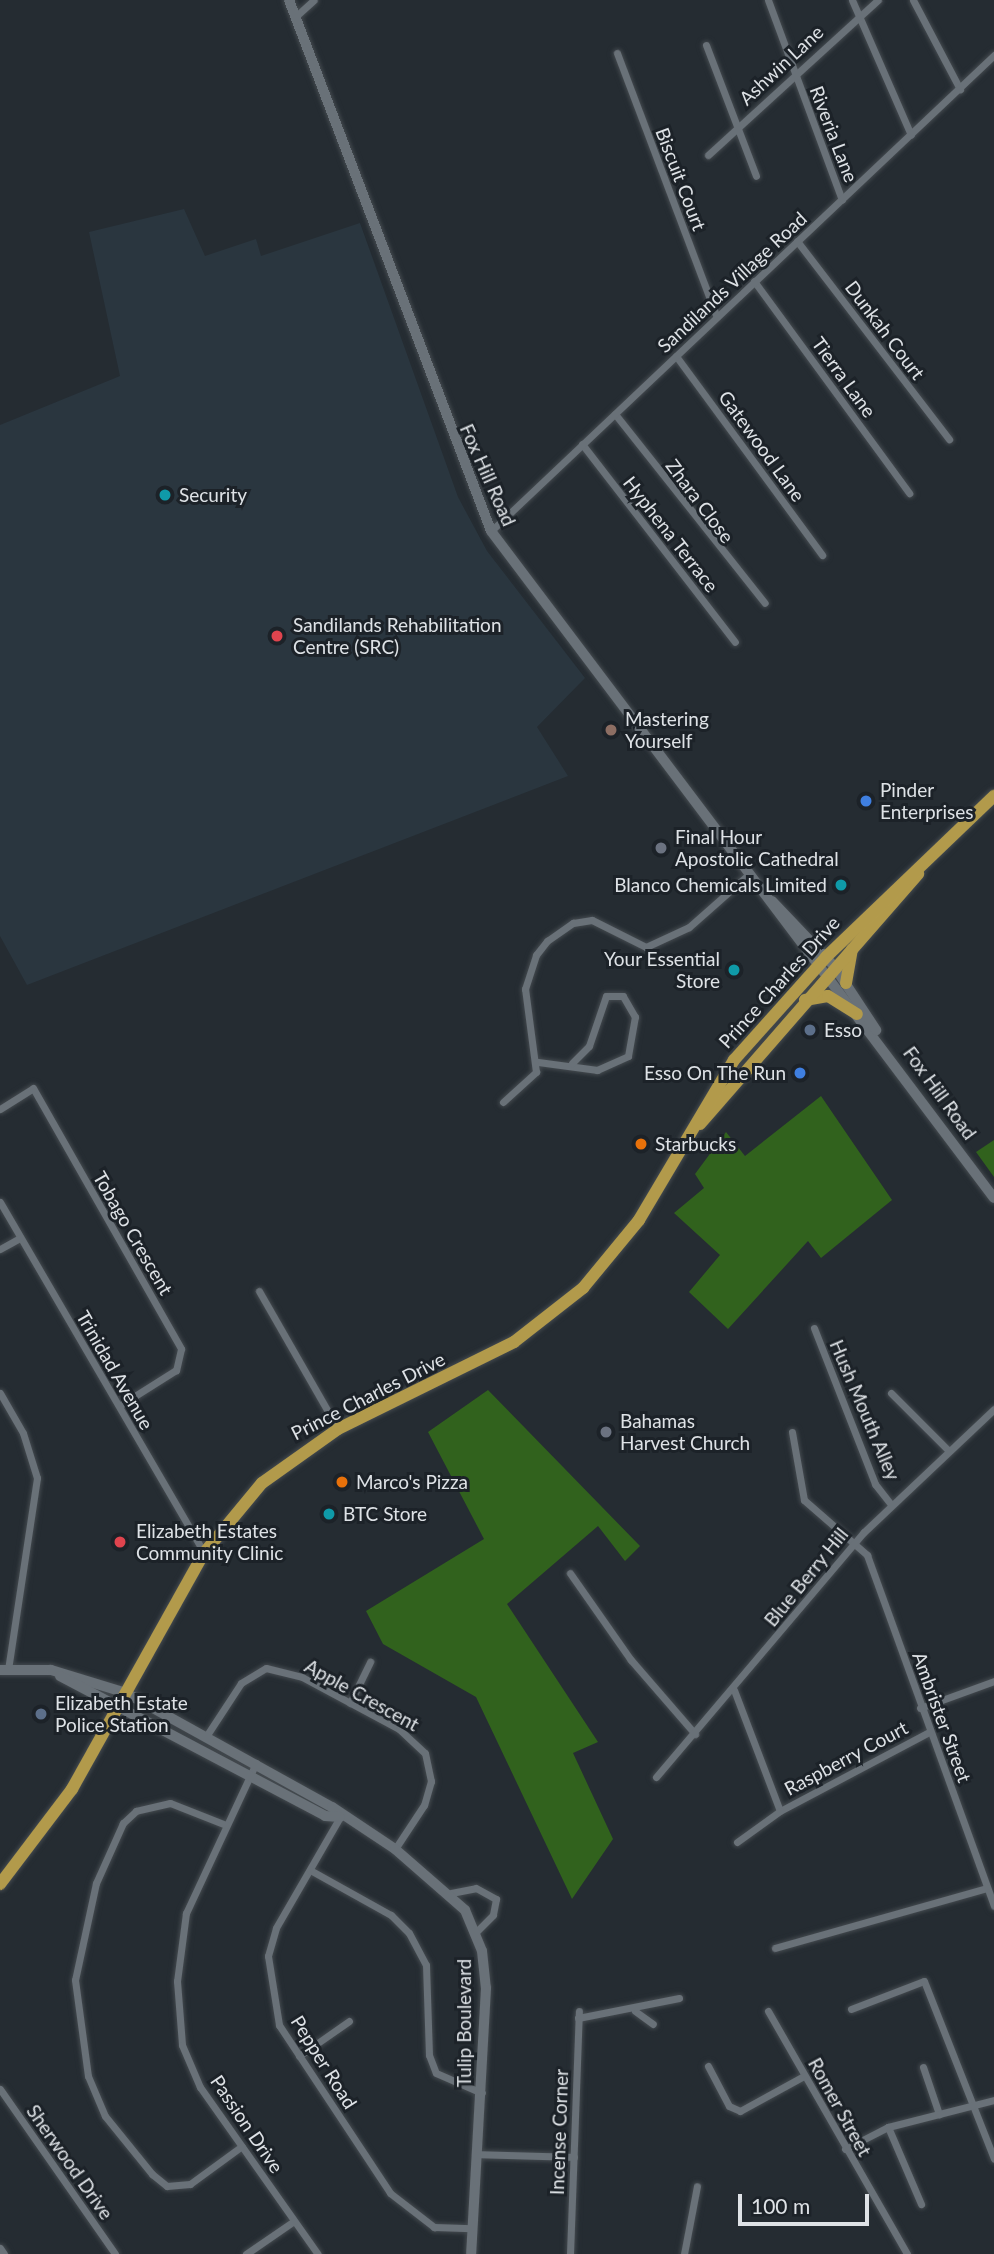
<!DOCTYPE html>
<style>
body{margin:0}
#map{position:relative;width:994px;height:2254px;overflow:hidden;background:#252c32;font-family:Lato,sans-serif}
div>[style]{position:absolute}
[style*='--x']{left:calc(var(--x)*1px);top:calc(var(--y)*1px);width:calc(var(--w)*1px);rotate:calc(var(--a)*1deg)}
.built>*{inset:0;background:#2a363f}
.forest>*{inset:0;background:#31621d}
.roads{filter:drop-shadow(0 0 2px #444a4f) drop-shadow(0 0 2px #444a4f)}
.street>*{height:7px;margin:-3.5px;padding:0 3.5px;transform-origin:3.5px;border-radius:3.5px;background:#697178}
.secondary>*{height:10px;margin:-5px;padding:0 5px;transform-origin:5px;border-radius:5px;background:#697178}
.highway>*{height:12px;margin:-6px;padding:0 6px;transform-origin:6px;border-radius:6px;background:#b29a4b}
.dots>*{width:19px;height:19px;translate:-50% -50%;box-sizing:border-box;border:4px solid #1c2228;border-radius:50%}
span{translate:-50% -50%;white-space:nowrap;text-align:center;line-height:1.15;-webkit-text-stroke:6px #1c2228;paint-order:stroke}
.street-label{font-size:19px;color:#dee2e6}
.poi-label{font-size:19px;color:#dee2e6}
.left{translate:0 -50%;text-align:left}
.right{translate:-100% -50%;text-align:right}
.scale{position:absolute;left:738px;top:2194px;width:131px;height:32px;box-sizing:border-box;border:4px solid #dee2e6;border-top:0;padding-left:9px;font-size:21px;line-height:24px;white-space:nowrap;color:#dee2e6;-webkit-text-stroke:5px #1c2228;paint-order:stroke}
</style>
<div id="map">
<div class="built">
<i style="clip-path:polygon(184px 209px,205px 256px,256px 239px,261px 256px,360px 223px,458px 497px,487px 551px,585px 678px,537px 727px,568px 776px,27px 985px,0 936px,0 425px,120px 376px,89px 232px)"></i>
</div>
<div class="forest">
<i style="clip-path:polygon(821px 1096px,892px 1200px,821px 1258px,808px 1241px,728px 1329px,689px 1292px,720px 1255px,674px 1213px,704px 1188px,695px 1174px,726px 1132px,745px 1156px)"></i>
<i style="clip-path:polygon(994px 1140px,994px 1177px,976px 1152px)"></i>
<i style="clip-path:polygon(488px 1390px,640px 1546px,625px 1561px,598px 1526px,507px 1604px,598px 1742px,573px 1753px,613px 1839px,572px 1899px,476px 1697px,383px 1644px,366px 1611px,484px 1539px,428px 1432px)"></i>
</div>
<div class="roads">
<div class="street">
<i style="--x:768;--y:0;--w:213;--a:69.7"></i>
<i style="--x:852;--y:0;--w:147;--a:66.4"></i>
<i style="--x:913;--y:0;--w:101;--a:62.2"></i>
<i style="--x:295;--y:17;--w:25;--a:-42"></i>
<i style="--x:706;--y:45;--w:140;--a:69.1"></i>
<i style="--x:617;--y:53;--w:282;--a:69.3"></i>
<i style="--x:708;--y:155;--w:230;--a:-42.4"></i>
<i style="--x:797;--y:241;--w:250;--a:52.5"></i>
<i style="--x:754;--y:281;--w:263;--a:53.8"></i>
<i style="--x:676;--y:356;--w:247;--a:53.7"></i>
<i style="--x:615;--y:414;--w:241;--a:51.6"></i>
<i style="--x:582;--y:444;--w:250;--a:52.3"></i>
<i style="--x:491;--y:531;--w:693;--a:-43.42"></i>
<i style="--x:538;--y:1062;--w:60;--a:7.7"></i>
<i style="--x:597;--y:1070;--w:34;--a:-24"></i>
<i style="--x:628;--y:1056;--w:40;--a:-80"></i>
<i style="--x:635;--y:1017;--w:24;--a:-120"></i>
<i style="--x:623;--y:996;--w:17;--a:180"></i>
<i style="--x:606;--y:996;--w:53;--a:108.8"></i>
<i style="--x:589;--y:1046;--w:24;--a:135"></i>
<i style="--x:503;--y:1102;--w:45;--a:-42.3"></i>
<i style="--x:536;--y:1072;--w:84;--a:-97.5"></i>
<i style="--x:525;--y:989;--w:36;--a:-72"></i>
<i style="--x:536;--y:955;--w:18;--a:-52"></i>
<i style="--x:547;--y:941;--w:32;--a:-35"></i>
<i style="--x:573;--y:923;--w:19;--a:-9"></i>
<i style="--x:592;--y:920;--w:60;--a:26.6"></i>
<i style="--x:646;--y:947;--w:47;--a:-24.9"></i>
<i style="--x:689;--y:927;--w:81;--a:-41.5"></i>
<i style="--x:0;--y:1109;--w:39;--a:-32"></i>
<i style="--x:33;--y:1088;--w:300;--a:60.4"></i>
<i style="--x:181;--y:1349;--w:22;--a:103"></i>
<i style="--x:176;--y:1370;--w:67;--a:147.7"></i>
<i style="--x:0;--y:1202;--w:406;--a:59.8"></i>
<i style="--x:0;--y:1249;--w:23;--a:-29"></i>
<i style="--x:259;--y:1291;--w:159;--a:60.2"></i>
<i style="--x:814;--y:1328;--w:168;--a:68.6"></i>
<i style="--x:875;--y:1484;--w:24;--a:52"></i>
<i style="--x:0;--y:1393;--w:46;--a:60.1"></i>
<i style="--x:23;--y:1433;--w:47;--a:72.7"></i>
<i style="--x:37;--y:1478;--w:193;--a:98.6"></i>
<i style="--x:891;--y:1393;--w:79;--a:45"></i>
<i style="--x:792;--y:1432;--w:69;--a:80"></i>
<i style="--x:804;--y:1500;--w:84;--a:41.1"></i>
<i style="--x:867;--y:1555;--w:373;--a:70.1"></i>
<i style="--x:570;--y:1573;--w:106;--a:55"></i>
<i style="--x:631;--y:1660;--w:98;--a:49.1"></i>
<i style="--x:734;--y:1690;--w:129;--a:69.2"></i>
<i style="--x:780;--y:1811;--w:169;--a:-27.9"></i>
<i style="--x:350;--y:1703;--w:46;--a:-64"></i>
<i style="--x:920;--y:1708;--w:79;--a:-20"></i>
<i style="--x:207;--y:1735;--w:62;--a:-56.8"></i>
<i style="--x:241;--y:1683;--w:29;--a:-31"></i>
<i style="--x:266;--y:1668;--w:37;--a:14"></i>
<i style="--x:302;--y:1677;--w:110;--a:28.2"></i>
<i style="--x:399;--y:1729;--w:35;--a:43"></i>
<i style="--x:425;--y:1753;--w:29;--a:78"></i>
<i style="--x:431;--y:1781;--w:25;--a:106"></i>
<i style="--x:424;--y:1805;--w:53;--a:123.4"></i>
<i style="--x:256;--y:1763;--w:166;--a:115"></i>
<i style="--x:186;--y:1913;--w:69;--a:97.5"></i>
<i style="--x:177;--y:1981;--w:64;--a:85.5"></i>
<i style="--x:182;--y:2045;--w:46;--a:66.8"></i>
<i style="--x:200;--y:2087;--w:204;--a:54.8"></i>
<i style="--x:656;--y:1777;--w:321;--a:-49.7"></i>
<i style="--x:864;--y:1532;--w:179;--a:-43.4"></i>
<i style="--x:340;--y:1817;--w:128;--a:120"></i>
<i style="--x:276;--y:1928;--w:29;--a:106"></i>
<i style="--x:268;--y:1956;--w:70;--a:80.9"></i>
<i style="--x:279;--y:2025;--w:201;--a:56.5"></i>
<i style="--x:390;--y:2193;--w:56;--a:37.7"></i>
<i style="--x:434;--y:2227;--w:38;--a:2"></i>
<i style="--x:226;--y:1825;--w:60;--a:-158.6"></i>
<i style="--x:170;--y:1803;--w:35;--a:167"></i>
<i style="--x:136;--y:1811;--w:18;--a:137"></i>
<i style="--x:123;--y:1823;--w:66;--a:114.2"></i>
<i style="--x:96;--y:1883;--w:99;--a:102.2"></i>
<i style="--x:75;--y:1980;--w:97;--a:82.3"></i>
<i style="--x:88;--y:2076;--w:43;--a:67"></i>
<i style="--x:105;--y:2116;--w:75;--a:51"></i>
<i style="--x:152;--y:2174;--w:19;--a:39"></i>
<i style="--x:167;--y:2186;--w:23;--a:-5"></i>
<i style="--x:190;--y:2184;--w:64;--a:-36.2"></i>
<i style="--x:737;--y:1842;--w:53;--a:-35.8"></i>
<i style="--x:310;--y:1870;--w:93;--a:29.1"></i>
<i style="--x:391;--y:1915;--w:25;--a:45"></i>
<i style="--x:409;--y:1933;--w:36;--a:62"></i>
<i style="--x:426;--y:1965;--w:90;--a:88.1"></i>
<i style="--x:429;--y:2055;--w:19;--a:69"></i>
<i style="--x:436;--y:2073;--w:50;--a:23.5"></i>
<i style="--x:451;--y:1893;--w:25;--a:-11"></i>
<i style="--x:476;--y:1888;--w:23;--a:29"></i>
<i style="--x:496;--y:1899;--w:16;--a:101"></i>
<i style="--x:493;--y:1915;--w:24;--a:135"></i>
<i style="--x:775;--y:1948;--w:220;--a:-15.8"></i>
<i style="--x:851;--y:2009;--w:78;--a:-21"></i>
<i style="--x:924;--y:1981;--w:191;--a:68.5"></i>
<i style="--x:635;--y:2011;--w:22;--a:36"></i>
<i style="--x:768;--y:2011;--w:280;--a:60.2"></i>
<i style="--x:578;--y:2018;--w:103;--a:-11.2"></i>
<i style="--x:299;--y:2056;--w:61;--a:-35"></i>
<i style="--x:708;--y:2066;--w:45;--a:62.3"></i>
<i style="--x:729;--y:2106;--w:12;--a:24"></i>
<i style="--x:740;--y:2111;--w:73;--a:-28.7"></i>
<i style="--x:923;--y:2067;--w:50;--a:71.2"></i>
<i style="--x:0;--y:2089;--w:201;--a:55.1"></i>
<i style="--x:888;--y:2127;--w:84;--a:66.8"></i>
<i style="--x:845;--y:2149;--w:48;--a:-27.1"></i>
<i style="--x:888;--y:2127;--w:109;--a:-14.3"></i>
<i style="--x:475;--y:2154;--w:99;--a:1.7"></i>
<i style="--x:0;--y:2248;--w:7;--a:56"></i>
<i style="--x:246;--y:2254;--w:58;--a:-34.5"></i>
<i style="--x:570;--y:2254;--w:243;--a:-87.9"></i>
<i style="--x:684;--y:2254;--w:69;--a:-79.2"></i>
</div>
<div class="secondary">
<i style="--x:289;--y:0;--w:568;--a:69.17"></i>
<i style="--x:491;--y:531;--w:835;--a:52.98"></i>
<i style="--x:772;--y:901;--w:90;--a:46.4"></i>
<i style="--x:834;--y:966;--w:77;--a:56.7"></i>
<i style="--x:0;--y:1670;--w:51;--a:0"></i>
<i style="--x:51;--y:1670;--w:78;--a:17"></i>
<i style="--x:126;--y:1693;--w:235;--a:29"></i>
<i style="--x:332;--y:1807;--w:76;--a:33.7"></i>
<i style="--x:395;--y:1849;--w:93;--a:41.1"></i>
<i style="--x:465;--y:1910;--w:44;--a:67.5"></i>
<i style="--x:482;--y:1951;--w:37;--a:84"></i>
<i style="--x:486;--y:1988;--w:266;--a:93.2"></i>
<i style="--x:60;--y:1676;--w:300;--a:27.8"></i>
<i style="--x:325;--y:1816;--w:15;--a:4"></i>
</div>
<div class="highway">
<i style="--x:846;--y:983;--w:34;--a:-80"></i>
<i style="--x:805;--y:1000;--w:23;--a:-10"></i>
<i style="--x:828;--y:996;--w:34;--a:32"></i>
<i style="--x:700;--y:1124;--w:332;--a:-48.9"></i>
<i style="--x:0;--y:1884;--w:119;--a:-52.8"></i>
<i style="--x:72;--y:1789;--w:270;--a:-60.8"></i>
<i style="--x:204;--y:1553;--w:91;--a:-50.4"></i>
<i style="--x:262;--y:1483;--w:93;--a:-35.4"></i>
<i style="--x:338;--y:1429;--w:196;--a:-26.3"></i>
<i style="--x:514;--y:1342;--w:88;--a:-38"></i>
<i style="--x:583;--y:1288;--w:88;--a:-50.5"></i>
<i style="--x:639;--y:1220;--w:186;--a:-59.3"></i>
<i style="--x:734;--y:1060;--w:138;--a:-48.2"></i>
<i style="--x:826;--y:957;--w:233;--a:-43.8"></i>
</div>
</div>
<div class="dots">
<i style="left:165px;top:495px;background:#0f9aa8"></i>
<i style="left:277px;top:636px;background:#e0444e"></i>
<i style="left:611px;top:730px;background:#8d6e63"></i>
<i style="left:866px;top:801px;background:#3f7fe0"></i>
<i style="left:661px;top:848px;background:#6b7280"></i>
<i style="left:841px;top:885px;background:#0f9aa8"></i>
<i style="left:734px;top:970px;background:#0f9aa8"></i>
<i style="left:810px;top:1030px;background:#5c6f8a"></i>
<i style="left:800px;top:1073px;background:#3f7fe0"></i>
<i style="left:641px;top:1144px;background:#e8710a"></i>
<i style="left:606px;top:1432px;background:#6b7280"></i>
<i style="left:342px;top:1482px;background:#e8710a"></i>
<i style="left:329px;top:1514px;background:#0f9aa8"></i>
<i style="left:120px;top:1542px;background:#e0444e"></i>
<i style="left:41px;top:1714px;background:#5c6f8a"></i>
</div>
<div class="street-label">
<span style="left:781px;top:65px;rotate:-43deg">Ashwin Lane</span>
<span style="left:834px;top:134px;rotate:69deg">Riveria Lane</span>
<span style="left:681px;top:179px;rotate:69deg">Biscuit Court</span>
<span style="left:732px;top:282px;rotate:-43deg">Sandilands Village Road</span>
<span style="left:885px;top:330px;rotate:53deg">Dunkah Court</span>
<span style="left:844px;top:377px;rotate:54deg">Tierra Lane</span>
<span style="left:762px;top:446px;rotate:54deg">Gatewood Lane</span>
<span style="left:488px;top:475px;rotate:66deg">Fox Hill Road</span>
<span style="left:700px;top:501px;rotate:53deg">Zhara Close</span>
<span style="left:671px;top:534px;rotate:52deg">Hyphena Terrace</span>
<span style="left:779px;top:982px;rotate:-48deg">Prince Charles Drive</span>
<span style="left:940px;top:1093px;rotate:54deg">Fox Hill Road</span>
<span style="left:133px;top:1233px;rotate:60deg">Tobago Crescent</span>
<span style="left:115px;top:1370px;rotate:60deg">Trinidad Avenue</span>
<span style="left:368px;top:1396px;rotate:-27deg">Prince Charles Drive</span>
<span style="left:865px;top:1410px;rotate:67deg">Hush Mouth Alley</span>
<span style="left:806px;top:1577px;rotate:-51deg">Blue Berry Hill</span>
<span style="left:362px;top:1695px;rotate:29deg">Apple Crescent</span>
<span style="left:942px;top:1717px;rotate:70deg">Ambrister Street</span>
<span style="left:846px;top:1758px;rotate:-28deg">Raspberry Court</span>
<span style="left:464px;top:2023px;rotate:-90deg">Tulip Boulevard</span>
<span style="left:324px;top:2062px;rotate:58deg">Pepper Road</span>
<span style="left:840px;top:2107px;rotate:61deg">Romer Street</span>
<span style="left:247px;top:2124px;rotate:56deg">Passion Drive</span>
<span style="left:559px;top:2132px;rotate:-88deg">Incense Corner</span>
<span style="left:70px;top:2162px;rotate:55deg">Sherwood Drive</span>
</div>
<div class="poi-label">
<span class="left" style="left:179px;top:495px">Security</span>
<span class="left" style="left:293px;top:636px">Sandilands Rehabilitation<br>Centre (SRC)</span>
<span class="left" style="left:625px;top:730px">Mastering<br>Yourself</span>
<span class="left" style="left:880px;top:801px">Pinder<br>Enterprises</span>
<span class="left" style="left:675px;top:848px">Final Hour<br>Apostolic Cathedral</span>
<span class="right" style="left:827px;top:885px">Blanco Chemicals Limited</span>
<span class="right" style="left:720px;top:970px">Your Essential<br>Store</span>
<span class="left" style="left:824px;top:1030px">Esso</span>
<span class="right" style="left:786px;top:1073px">Esso On The Run</span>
<span class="left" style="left:655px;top:1144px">Starbucks</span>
<span class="left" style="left:620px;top:1432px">Bahamas<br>Harvest Church</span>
<span class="left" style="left:356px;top:1482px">Marco's Pizza</span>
<span class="left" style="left:343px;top:1514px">BTC Store</span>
<span class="left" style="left:136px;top:1542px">Elizabeth Estates<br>Community Clinic</span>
<span class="left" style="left:55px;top:1714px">Elizabeth Estate<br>Police Station</span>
</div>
<div class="scale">100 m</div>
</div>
